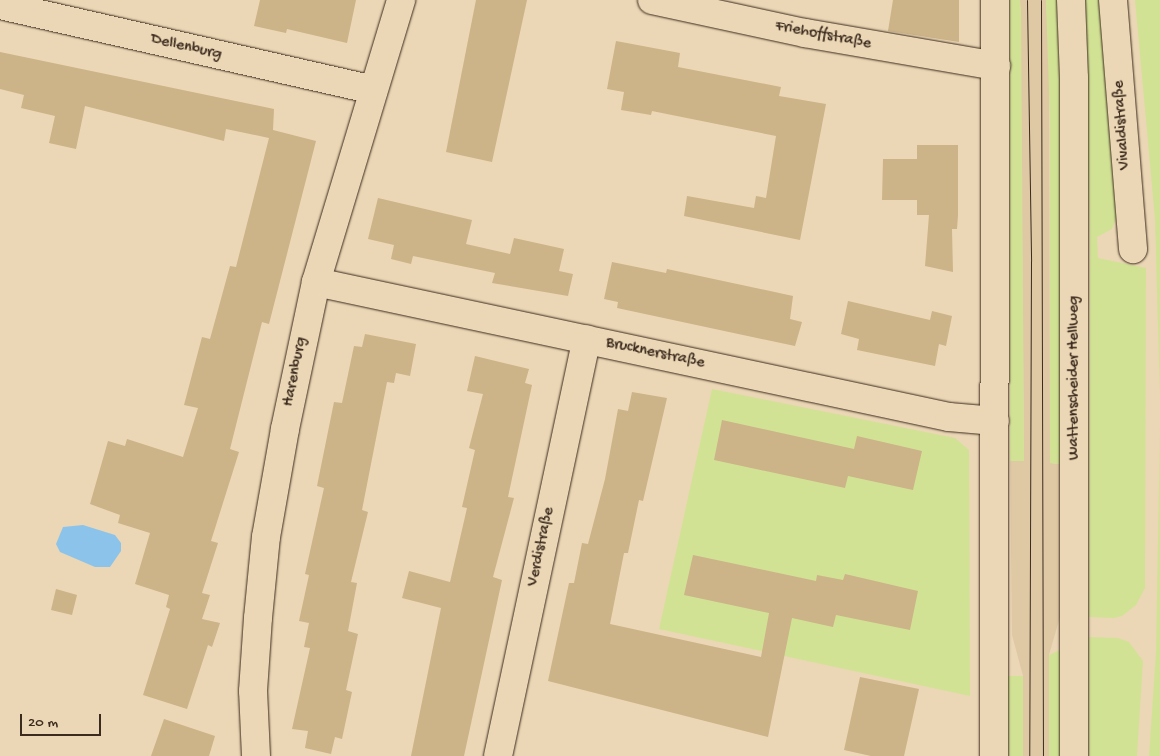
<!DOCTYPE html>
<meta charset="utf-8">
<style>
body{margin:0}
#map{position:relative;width:1160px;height:756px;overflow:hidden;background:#ebd7b5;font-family:"Gochi Hand",sans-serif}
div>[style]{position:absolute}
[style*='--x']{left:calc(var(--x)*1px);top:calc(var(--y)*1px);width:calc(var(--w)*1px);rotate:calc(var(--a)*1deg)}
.built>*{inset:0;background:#dfc9a5}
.green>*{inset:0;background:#d2e295}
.water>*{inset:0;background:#8cc3ea}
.building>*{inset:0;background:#ccb388}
.roads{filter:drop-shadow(0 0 1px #3b2a1e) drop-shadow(0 0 1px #3b2a1e)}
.street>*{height:28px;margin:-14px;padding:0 14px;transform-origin:14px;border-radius:14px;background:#ebd7b5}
.secondary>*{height:28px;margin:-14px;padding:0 14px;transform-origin:14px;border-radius:14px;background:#ebd7b5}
.tram>*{height:1px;margin:-0.5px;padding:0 0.5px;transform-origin:0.5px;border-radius:0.5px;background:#3b2a1e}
span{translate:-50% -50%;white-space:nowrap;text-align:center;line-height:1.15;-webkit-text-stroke:4px #ebd7b5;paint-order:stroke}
.street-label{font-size:16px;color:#3b2a1e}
.scale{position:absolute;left:20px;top:714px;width:81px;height:22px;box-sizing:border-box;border:2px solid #3b2a1e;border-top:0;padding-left:6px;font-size:15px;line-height:18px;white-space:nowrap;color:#3b2a1e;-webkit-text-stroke:4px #ebd7b5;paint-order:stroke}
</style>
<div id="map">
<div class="built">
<i style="clip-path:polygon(1020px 0,1046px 0,1049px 56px,1050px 463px,1060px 464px,1060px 617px,1049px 655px,1049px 756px,1023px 756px,1023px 676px,1012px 635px,1010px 461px,1024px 460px)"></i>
</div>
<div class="green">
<i style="clip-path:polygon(1010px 0,1020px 0,1021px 11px,1024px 461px,1010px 461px)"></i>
<i style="clip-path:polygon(1046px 0,1059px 0,1062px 51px,1060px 464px,1050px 463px,1050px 121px)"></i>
<i style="clip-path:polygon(1085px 0,1099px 0,1118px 214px,1112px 229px,1097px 237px,1098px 258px,1146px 268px,1145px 588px,1136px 605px,1122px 616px,1114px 618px,1089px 617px,1090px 247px)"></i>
<i style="clip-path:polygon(1135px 0,1160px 0,1160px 401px,1155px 219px)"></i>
<i style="clip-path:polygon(712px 389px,955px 438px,969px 450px,970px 696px,659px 629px)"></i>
<i style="clip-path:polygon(1160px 423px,1160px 756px,1149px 756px,1156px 651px)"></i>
<i style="clip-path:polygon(1089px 637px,1118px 638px,1129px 642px,1143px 661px,1137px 756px,1089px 756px)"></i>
<i style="clip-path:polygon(1062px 649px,1061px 756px,1049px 756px,1049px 655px)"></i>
<i style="clip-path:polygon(1008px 676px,1023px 676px,1023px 756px,1009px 756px)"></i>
</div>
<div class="water">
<i style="clip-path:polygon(83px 525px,115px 535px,121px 543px,121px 551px,110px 567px,95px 567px,60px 552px,56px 544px,63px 527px)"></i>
</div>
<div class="building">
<i style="clip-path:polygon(260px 0,356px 0,347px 43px,287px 29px,286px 33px,254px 26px)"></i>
<i style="clip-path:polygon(476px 0,527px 0,492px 162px,446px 152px)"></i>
<i style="clip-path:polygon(893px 0,959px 0,959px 42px,888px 31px)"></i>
<i style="clip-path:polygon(616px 41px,680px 53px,678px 67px,781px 87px,779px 96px,826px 104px,800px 240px,684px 216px,687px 196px,754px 208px,756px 196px,766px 198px,776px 136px,652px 111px,651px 115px,621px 110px,624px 92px,607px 89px)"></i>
<i style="clip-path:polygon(0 52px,274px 109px,273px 130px,316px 141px,269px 324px,262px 322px,230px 449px,239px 452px,211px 541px,218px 543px,202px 593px,210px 595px,202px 619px,220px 623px,212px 647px,208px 645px,187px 709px,143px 695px,170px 609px,166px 607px,169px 595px,135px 584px,150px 533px,118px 523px,120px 515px,90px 504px,108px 441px,125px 446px,127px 439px,183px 457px,198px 408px,184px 405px,202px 337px,210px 339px,230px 266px,236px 267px,269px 138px,226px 129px,224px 141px,85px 106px,76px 149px,49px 143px,55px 116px,21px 108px,24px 95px,0 89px)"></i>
<i style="clip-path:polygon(917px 145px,958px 145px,958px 215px,957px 229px,952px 229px,953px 272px,925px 266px,929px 215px,917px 215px,917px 200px,882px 200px,883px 159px,917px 159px)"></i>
<i style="clip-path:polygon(378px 198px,472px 220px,466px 244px,510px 254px,514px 238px,564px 249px,559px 271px,573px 274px,568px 296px,492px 283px,495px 273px,413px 256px,411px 264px,391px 259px,394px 245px,368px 239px)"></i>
<i style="clip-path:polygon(612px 262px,666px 273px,667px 269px,793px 296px,790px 319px,802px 322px,795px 346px,617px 308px,618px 302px,604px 299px)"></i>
<i style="clip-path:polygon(848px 301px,930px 320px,932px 311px,952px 316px,946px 346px,939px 344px,935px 366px,857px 350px,859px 339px,841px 334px)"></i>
<i style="clip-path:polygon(365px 334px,416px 344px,410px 376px,396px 373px,394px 383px,387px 382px,362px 510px,368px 512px,351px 582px,357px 583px,348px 631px,358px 634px,346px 690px,352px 692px,342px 739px,335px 737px,331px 754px,305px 748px,308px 731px,292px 729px,310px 648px,304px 647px,309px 623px,299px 621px,309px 575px,305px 574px,324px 488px,317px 486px,334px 402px,342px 403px,354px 346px,362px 347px)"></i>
<i style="clip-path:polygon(475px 356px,529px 369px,525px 383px,532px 385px,508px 497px,514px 498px,493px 577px,502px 580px,464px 756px,411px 756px,441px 608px,402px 598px,409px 571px,450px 582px,467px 508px,462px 507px,475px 450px,469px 448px,483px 394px,467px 391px)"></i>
<i style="clip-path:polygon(632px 392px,667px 398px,643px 501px,639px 500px,628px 553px,624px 553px,610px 624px,761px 657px,769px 613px,684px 595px,693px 555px,816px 581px,817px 575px,843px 580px,845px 574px,918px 591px,910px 630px,836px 615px,833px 627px,792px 618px,768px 737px,548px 681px,569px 583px,574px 583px,582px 543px,588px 544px,605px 479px,618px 409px,628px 411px)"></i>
<i style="clip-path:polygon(722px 420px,854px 449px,857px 436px,922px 451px,913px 490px,848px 476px,845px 488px,714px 460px)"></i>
<i style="clip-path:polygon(56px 589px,77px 595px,72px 615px,51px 610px)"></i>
<i style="clip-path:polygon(860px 677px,919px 689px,904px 756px,871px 756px,844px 750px)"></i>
<i style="clip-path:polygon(164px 719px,215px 736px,209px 756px,151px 756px)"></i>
</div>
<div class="roads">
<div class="street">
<i style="--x:652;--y:0;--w:157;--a:12.2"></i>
<i style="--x:805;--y:33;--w:194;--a:9.8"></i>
<i style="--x:1113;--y:0;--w:250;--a:85.4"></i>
<i style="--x:0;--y:5;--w:383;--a:12.8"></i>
<i style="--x:316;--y:282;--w:647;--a:12.04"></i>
<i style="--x:949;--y:417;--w:46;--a:5"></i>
<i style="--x:256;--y:756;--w:65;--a:-92.6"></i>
<i style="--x:253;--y:691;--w:73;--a:-86.1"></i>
<i style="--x:258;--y:618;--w:81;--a:-84.4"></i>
<i style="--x:266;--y:537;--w:110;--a:-80"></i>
<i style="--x:285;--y:429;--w:150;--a:-78.1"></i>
<i style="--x:316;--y:282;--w:295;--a:-73.2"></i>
<i style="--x:498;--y:756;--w:426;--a:-78"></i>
</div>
<div class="secondary">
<i style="--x:1071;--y:0;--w:78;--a:87.8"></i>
<i style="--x:1074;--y:78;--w:678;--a:90"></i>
<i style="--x:994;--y:756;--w:756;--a:-89.92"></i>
</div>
</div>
<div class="tram">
<i style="--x:1027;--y:0;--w:261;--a:89.1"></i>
<i style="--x:1031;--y:261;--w:495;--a:90.2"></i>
<i style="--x:1041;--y:0;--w:756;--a:89.85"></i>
</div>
<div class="street-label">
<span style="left:823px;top:36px;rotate:11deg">Friehoffstraße</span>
<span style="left:186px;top:48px;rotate:13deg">Dellenburg</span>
<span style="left:1123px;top:125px;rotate:-94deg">Vivaldistraße</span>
<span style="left:655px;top:354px;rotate:12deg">Brucknerstraße</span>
<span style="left:296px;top:372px;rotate:-79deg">Harenburg</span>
<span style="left:1075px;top:378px;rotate:-90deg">Wattenscheider Hellweg</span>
<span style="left:542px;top:547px;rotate:-78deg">Verdistraße</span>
</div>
<div class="scale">20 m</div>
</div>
